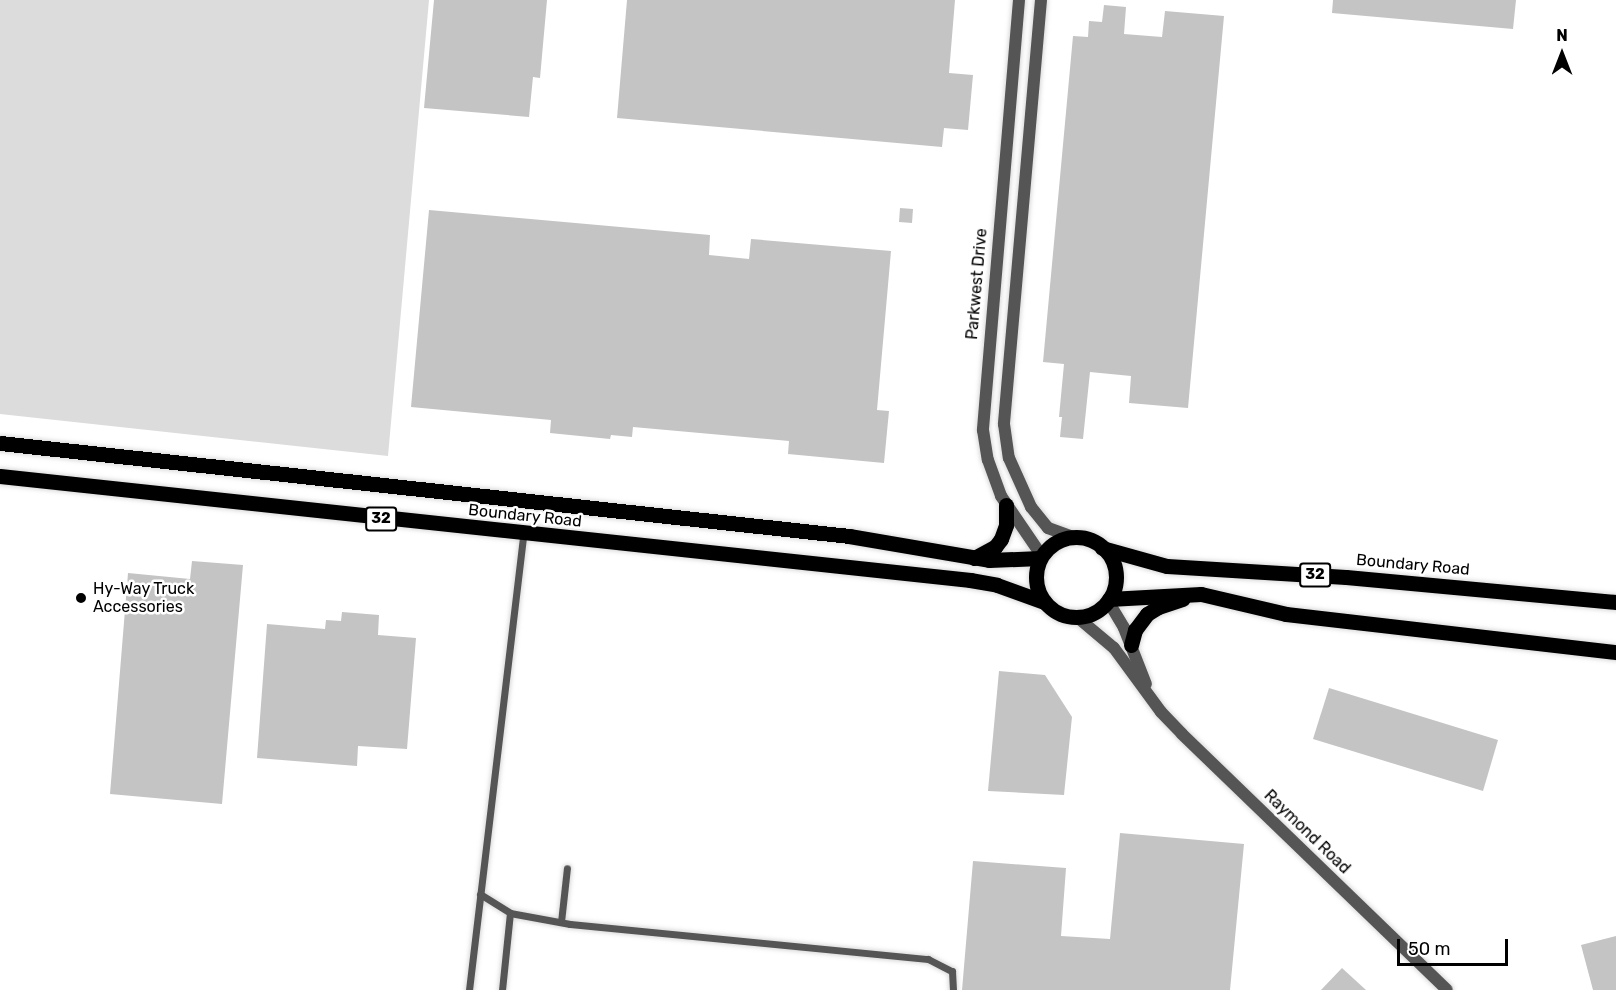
<!DOCTYPE html>
<style>
body{margin:0}
#map{position:relative;width:1616px;height:990px;overflow:hidden;background:#fff;font-family:Rubik,sans-serif}
div>[style]{position:absolute}
[style*='--x']{left:calc(var(--x)*1px);top:calc(var(--y)*1px);width:calc(var(--w)*1px);rotate:calc(var(--a)*1deg)}
.green>*{inset:0;background:#dcdcdc}
.building>*{inset:0;background:#c4c4c4}
.roads{filter:drop-shadow(0 0 2px #dbdbdb) drop-shadow(0 0 2px #dbdbdb)}
.service>*{height:7px;margin:-3.5px;padding:0 3.5px;transform-origin:3.5px;border-radius:3.5px;background:#555}
.minor>*{height:12px;margin:-6px;padding:0 6px;transform-origin:6px;border-radius:6px;background:#555}
.primary>*{height:15px;margin:-7.5px;padding:0 7.5px;transform-origin:7.5px;border-radius:7.5px;background:#000}
.primary>.ring{margin:-7.5px;padding:0;box-sizing:content-box;background:none;border:15px solid #000;border-radius:50%}
.dots>*{width:16px;height:16px;translate:-50% -50%;box-sizing:border-box;border:3px solid #fff;border-radius:50%}
span{translate:-50% -50%;white-space:nowrap;text-align:center;line-height:1.15;-webkit-text-stroke:5px #fff;paint-order:stroke}
.shield-label span{padding:2px 4px;background:#fff;border:2px solid;border-radius:4px;-webkit-text-stroke-width:0}
.shield-label{font-size:15px;color:#000;font-weight:700}
.street-label{font-size:16px;color:#000}
.poi-label{font-size:16px;color:#000}
.left{translate:0 -50%;text-align:left}
.north{position:absolute;left:1532px;top:24px;width:60px;height:60px;-webkit-text-stroke:4px #fff;paint-order:stroke;rotate:0deg;font-size:16px;font-weight:700;line-height:24px;text-align:center;color:#000}
.north::after{content:'';display:block;margin:auto;width:21px;height:27px;background:#000;clip-path:polygon(50% 0,100% 100%,50% 72%,0 100%)}
.scale{position:absolute;left:1397px;top:939px;width:111px;height:27px;box-sizing:border-box;border:3px solid #000;border-top:0;padding-left:8px;font-size:18px;line-height:21px;white-space:nowrap;color:#000;-webkit-text-stroke:4px #fff;paint-order:stroke}
</style>
<div id="map">
<div class="green">
<i style="clip-path:polygon(0 0,429px 0,388px 456px,0 414px)"></i>
</div>
<div class="building">
<i style="clip-path:polygon(434px 0,547px 0,540px 78px,533px 77px,529px 117px,424px 108px)"></i>
<i style="clip-path:polygon(627px 0,955px 0,949px 73px,973px 75px,968px 130px,944px 128px,942px 147px,617px 118px)"></i>
<i style="clip-path:polygon(1333px 0,1516px 0,1513px 29px,1332px 13px)"></i>
<i style="clip-path:polygon(1104px 5px,1126px 7px,1124px 34px,1162px 37px,1165px 11px,1224px 16px,1188px 408px,1129px 403px,1131px 376px,1090px 372px,1083px 439px,1060px 437px,1062px 417px,1059px 417px,1064px 364px,1043px 362px,1073px 36px,1088px 37px,1089px 21px,1102px 22px)"></i>
<i style="clip-path:polygon(900px 208px,913px 209px,912px 223px,899px 222px)"></i>
<i style="clip-path:polygon(429px 210px,710px 235px,709px 255px,749px 259px,751px 239px,891px 251px,877px 410px,889px 411px,884px 463px,788px 454px,789px 441px,633px 427px,632px 437px,611px 435px,610px 439px,550px 433px,551px 420px,411px 407px)"></i>
<i style="clip-path:polygon(192px 561px,243px 565px,222px 804px,110px 794px,128px 573px,190px 579px)"></i>
<i style="clip-path:polygon(342px 612px,379px 615px,378px 635px,416px 638px,407px 749px,358px 746px,357px 766px,257px 758px,267px 624px,325px 629px,326px 620px,341px 621px)"></i>
<i style="clip-path:polygon(999px 671px,1045px 675px,1072px 717px,1064px 795px,988px 791px)"></i>
<i style="clip-path:polygon(1329px 688px,1498px 740px,1483px 791px,1313px 739px)"></i>
<i style="clip-path:polygon(1120px 833px,1244px 844px,1230px 990px,962px 990px,973px 861px,1066px 868px,1061px 936px,1110px 939px)"></i>
<i style="clip-path:polygon(1616px 936px,1616px 990px,1593px 990px,1581px 945px)"></i>
<i style="clip-path:polygon(1342px 968px,1366px 990px,1321px 990px)"></i>
</div>
<div class="roads">
<div class="service">
<i style="--x:480;--y:894;--w:36;--a:32"></i>
<i style="--x:510;--y:913;--w:61;--a:10.4"></i>
<i style="--x:570;--y:924;--w:360;--a:5.6"></i>
<i style="--x:928;--y:959;--w:27;--a:27"></i>
<i style="--x:952;--y:971;--w:19;--a:87"></i>
<i style="--x:561;--y:922;--w:54;--a:-83.7"></i>
<i style="--x:469;--y:990;--w:459;--a:-83.2"></i>
<i style="--x:502;--y:990;--w:77;--a:-84.1"></i>
</div>
<div class="minor">
<i style="--x:1019;--y:0;--w:432;--a:94.8"></i>
<i style="--x:983;--y:430;--w:30;--a:81"></i>
<i style="--x:988;--y:460;--w:38;--a:70"></i>
<i style="--x:1001;--y:496;--w:73;--a:55.7"></i>
<i style="--x:1041;--y:0;--w:426;--a:95"></i>
<i style="--x:1004;--y:424;--w:34;--a:82"></i>
<i style="--x:1009;--y:458;--w:54;--a:65.8"></i>
<i style="--x:1031;--y:507;--w:27;--a:51"></i>
<i style="--x:1048;--y:528;--w:30;--a:20"></i>
<i style="--x:1108;--y:601;--w:31;--a:59"></i>
<i style="--x:1124;--y:628;--w:60;--a:68.6"></i>
<i style="--x:1077;--y:617;--w:48;--a:40"></i>
<i style="--x:1114;--y:648;--w:79;--a:53.7"></i>
<i style="--x:1161;--y:712;--w:30;--a:46"></i>
<i style="--x:1182;--y:734;--w:368;--a:44"></i>
</div>
<div class="primary">
<i style="--x:0;--y:443;--w:854;--a:6.25"></i>
<i style="--x:849;--y:536;--w:142;--a:9.7"></i>
<i style="--x:989;--y:560;--w:51;--a:-2.2"></i>
<i style="--x:0;--y:476;--w:976;--a:6.12"></i>
<i style="--x:970;--y:580;--w:27;--a:10"></i>
<i style="--x:997;--y:585;--w:50;--a:19.9"></i>
<i class="ring" style="left:1036px;top:537px;width:65px;height:65px"></i>
<i style="--x:1102;--y:548;--w:67;--a:15.5"></i>
<i style="--x:1167;--y:566;--w:179;--a:3.5"></i>
<i style="--x:1346;--y:577;--w:271;--a:5.3"></i>
<i style="--x:974;--y:558;--w:24;--a:-28"></i>
<i style="--x:995;--y:547;--w:10;--a:-53"></i>
<i style="--x:1001;--y:539;--w:15;--a:-70"></i>
<i style="--x:1006;--y:525;--w:20;--a:-90"></i>
<i style="--x:1109;--y:599;--w:92;--a:-3.1"></i>
<i style="--x:1201;--y:594;--w:87;--a:13.2"></i>
<i style="--x:1286;--y:614;--w:332;--a:6.6"></i>
<i style="--x:1131;--y:645;--w:16;--a:-75"></i>
<i style="--x:1135;--y:630;--w:20;--a:-53"></i>
<i style="--x:1147;--y:614;--w:13;--a:-32"></i>
<i style="--x:1158;--y:607;--w:26;--a:-18"></i>
</div>
</div>
<div class="dots">
<i style="left:81px;top:598px;background:#000"></i>
</div>
<div class="shield-label">
<span style="left:381px;top:519px">32</span>
<span style="left:1315px;top:575px">32</span>
</div>
<div class="street-label">
<span style="left:977px;top:284px;rotate:-85deg">Parkwest Drive</span>
<span style="left:525px;top:516px;rotate:6deg">Boundary Road</span>
<span style="left:1413px;top:565px;rotate:5deg">Boundary Road</span>
<span style="left:1307px;top:832px;rotate:44deg">Raymond Road</span>
</div>
<div class="poi-label">
<span class="left" style="left:93px;top:598px">Hy-Way Truck<br>Accessories</span>
</div>
<div class="north">N</div>
<div class="scale">50 m</div>
</div>
